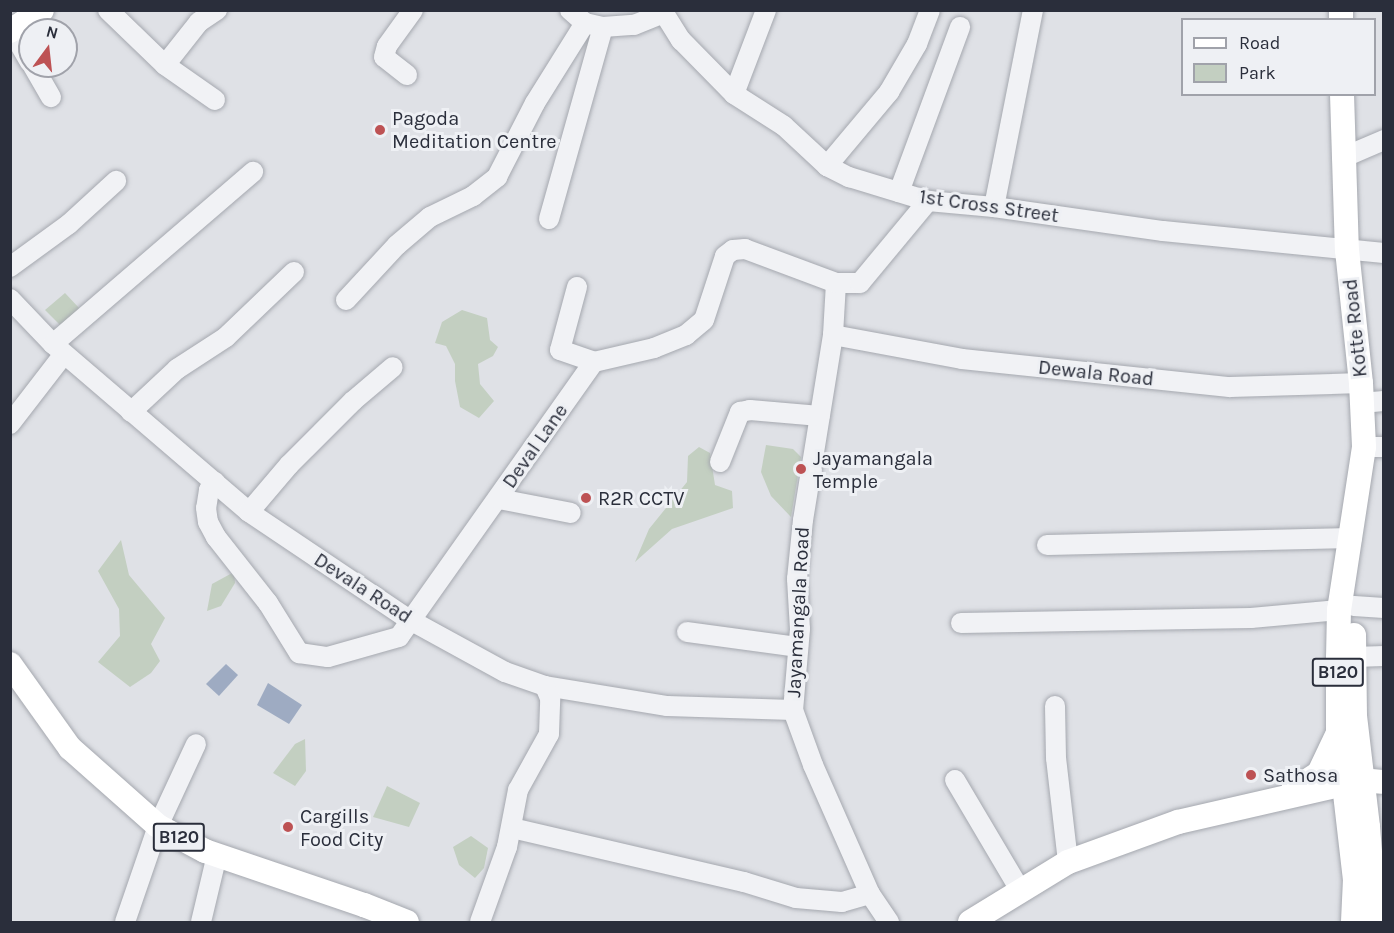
<!DOCTYPE html>
<style>
body{margin:0}
#map{position:relative;width:1394px;height:933px;overflow:hidden;background:#dfe1e6;font-family:Karla,sans-serif}
div>[style]{position:absolute}
[style*='--x']{left:calc(var(--x)*1px);top:calc(var(--y)*1px);width:calc(var(--w)*1px);rotate:calc(var(--a)*1deg)}
.green>*{inset:0;background:#c3cfc1}
.water>*{inset:0;background:#9eabc2}
.roads{filter:drop-shadow(0 0 2px #a5a8af) drop-shadow(0 0 2px #a5a8af)}
.minor>*{height:20px;margin:-10px;padding:0 10px;transform-origin:10px;border-radius:10px;background:#f1f2f5}
.major>*{height:24px;margin:-12px;padding:0 12px;transform-origin:12px;border-radius:12px;background:#fff}
.dots>*{width:16px;height:16px;translate:-50% -50%;box-sizing:border-box;border:3px solid #eef0f4;border-radius:50%}
span{translate:-50% -50%;white-space:nowrap;text-align:center;line-height:1.15;-webkit-text-stroke:6px #eef0f4;paint-order:stroke}
.shield-label span{padding:2px 4px;background:#eef0f4;border:2px solid;border-radius:4px;-webkit-text-stroke-width:0}
.shield-label{font-size:18px;color:#2a2e3b;font-weight:700}
.poi-label{font-size:20px;color:#2a2e3b}
.left{translate:0 -50%;text-align:left}
.street-label{font-size:20px;color:#2a2e3b}
.frame{position:absolute;inset:0;border:12px solid #2a2e3b;pointer-events:none}
.legend{position:absolute;left:1181px;top:18px;width:195px;height:78px;box-sizing:border-box;background:#eef0f4;border:2px solid #a0a2aa;margin:0;padding:8px 10px;list-style:none;font-size:18px;color:#2a2e3b}
.legend li{display:flex;align-items:center;gap:12px;height:30px}
.legend b{width:30px;border:2px solid #a0a2aa}
.north{position:absolute;left:18px;top:18px;width:60px;height:60px;box-sizing:border-box;background:#eef0f4;border:2px solid #a0a2aa;border-radius:50%;rotate:15deg;font-size:16px;font-weight:700;line-height:24px;text-align:center;color:#2a2e3b}
.north::after{content:'';display:block;margin:auto;width:21px;height:27px;background:#bd5254;clip-path:polygon(50% 0,100% 100%,50% 72%,0 100%)}
</style>
<div id="map">
<div class="green">
<i style="clip-path:polygon(65px 293px,80px 309px,61px 326px,45px 310px)"></i>
<i style="clip-path:polygon(462px 310px,487px 318px,490px 340px,498px 347px,493px 356px,478px 364px,480px 384px,494px 401px,479px 418px,460px 407px,455px 381px,455px 364px,446px 346px,435px 343px,442px 322px)"></i>
<i style="clip-path:polygon(766px 445px,793px 449px,801px 457px,791px 517px,771px 496px,761px 472px)"></i>
<i style="clip-path:polygon(699px 447px,710px 453px,715px 485px,732px 491px,733px 508px,672px 529px,635px 562px,649px 529px,687px 482px,688px 456px)"></i>
<i style="clip-path:polygon(121px 540px,129px 575px,165px 618px,151px 644px,160px 661px,151px 673px,130px 687px,98px 662px,120px 636px,119px 609px,98px 571px)"></i>
<i style="clip-path:polygon(234px 572px,235px 583px,221px 606px,207px 611px,212px 584px)"></i>
<i style="clip-path:polygon(305px 739px,306px 771px,295px 786px,273px 773px,295px 744px)"></i>
<i style="clip-path:polygon(387px 786px,420px 803px,409px 827px,373px 817px)"></i>
<i style="clip-path:polygon(471px 836px,488px 848px,484px 868px,475px 878px,459px 865px,453px 847px)"></i>
</div>
<div class="water">
<i style="clip-path:polygon(226px 664px,238px 675px,219px 696px,206px 684px)"></i>
<i style="clip-path:polygon(268px 683px,302px 705px,289px 724px,257px 705px)"></i>
</div>
<div class="roads">
<div class="minor">
<i style="--x:108;--y:10;--w:79;--a:44"></i>
<i style="--x:165;--y:65;--w:61;--a:35"></i>
<i style="--x:570;--y:10;--w:20;--a:41"></i>
<i style="--x:585;--y:23;--w:18;--a:13"></i>
<i style="--x:603;--y:27;--w:31;--a:-4"></i>
<i style="--x:634;--y:25;--w:32;--a:-22"></i>
<i style="--x:662;--y:10;--w:36;--a:58"></i>
<i style="--x:681;--y:40;--w:76;--a:45.5"></i>
<i style="--x:734;--y:94;--w:59;--a:32.6"></i>
<i style="--x:784;--y:126;--w:59;--a:42.9"></i>
<i style="--x:827;--y:166;--w:25;--a:27"></i>
<i style="--x:849;--y:177;--w:83;--a:16.9"></i>
<i style="--x:928;--y:201;--w:66;--a:5.2"></i>
<i style="--x:994;--y:207;--w:171;--a:8.1"></i>
<i style="--x:1163;--y:231;--w:222;--a:5.7"></i>
<i style="--x:12;--y:31;--w:36;--a:60"></i>
<i style="--x:165;--y:65;--w:55;--a:-51.7"></i>
<i style="--x:199;--y:22;--w:22;--a:-34"></i>
<i style="--x:33;--y:66;--w:36;--a:60"></i>
<i style="--x:407;--y:75;--w:29;--a:-142"></i>
<i style="--x:384;--y:57;--w:11;--a:-75"></i>
<i style="--x:387;--y:46;--w:44;--a:-54.2"></i>
<i style="--x:734;--y:94;--w:90;--a:-69.1"></i>
<i style="--x:1342;--y:158;--w:46;--a:-23.2"></i>
<i style="--x:827;--y:166;--w:97;--a:-50"></i>
<i style="--x:889;--y:92;--w:56;--a:-59.7"></i>
<i style="--x:917;--y:44;--w:36;--a:-69"></i>
<i style="--x:899;--y:192;--w:176;--a:-69.7"></i>
<i style="--x:994;--y:207;--w:201;--a:-78.8"></i>
<i style="--x:549;--y:219;--w:199;--a:-74.3"></i>
<i style="--x:10;--y:267;--w:73;--a:-36.1"></i>
<i style="--x:69;--y:224;--w:64;--a:-42.5"></i>
<i style="--x:836;--y:283;--w:52;--a:93.3"></i>
<i style="--x:833;--y:335;--w:187;--a:99.2"></i>
<i style="--x:803;--y:520;--w:59;--a:95.8"></i>
<i style="--x:797;--y:579;--w:50;--a:86.6"></i>
<i style="--x:800;--y:629;--w:81;--a:94.9"></i>
<i style="--x:793;--y:710;--w:59;--a:70"></i>
<i style="--x:813;--y:765;--w:141;--a:66.2"></i>
<i style="--x:870;--y:894;--w:34;--a:56"></i>
<i style="--x:577;--y:287;--w:65;--a:105.1"></i>
<i style="--x:560;--y:350;--w:36;--a:19"></i>
<i style="--x:10;--y:299;--w:62;--a:46.3"></i>
<i style="--x:53;--y:344;--w:258;--a:40.6"></i>
<i style="--x:249;--y:512;--w:194;--a:33.9"></i>
<i style="--x:410;--y:620;--w:108;--a:28.7"></i>
<i style="--x:505;--y:672;--w:42;--a:19.3"></i>
<i style="--x:545;--y:686;--w:124;--a:9.3"></i>
<i style="--x:667;--y:706;--w:126;--a:1.8"></i>
<i style="--x:346;--y:300;--w:75;--a:-47.2"></i>
<i style="--x:397;--y:245;--w:43;--a:-40.3"></i>
<i style="--x:430;--y:217;--w:48;--a:-26"></i>
<i style="--x:473;--y:196;--w:31;--a:-38"></i>
<i style="--x:497;--y:177;--w:83;--a:-62.8"></i>
<i style="--x:535;--y:103;--w:94;--a:-58"></i>
<i style="--x:833;--y:335;--w:131;--a:10.5"></i>
<i style="--x:962;--y:359;--w:269;--a:6"></i>
<i style="--x:1230;--y:387;--w:131;--a:-1.7"></i>
<i style="--x:53;--y:344;--w:264;--a:-40.7"></i>
<i style="--x:1361;--y:403;--w:23;--a:-5"></i>
<i style="--x:131;--y:412;--w:63;--a:-43.1"></i>
<i style="--x:177;--y:369;--w:59;--a:-33.1"></i>
<i style="--x:226;--y:337;--w:94;--a:-43.7"></i>
<i style="--x:10;--y:424;--w:88;--a:-52.4"></i>
<i style="--x:1364;--y:447;--w:20;--a:0"></i>
<i style="--x:720;--y:462;--w:54;--a:-68.2"></i>
<i style="--x:740;--y:412;--w:10;--a:-11"></i>
<i style="--x:750;--y:410;--w:70;--a:4.9"></i>
<i style="--x:215;--y:482;--w:10;--a:127"></i>
<i style="--x:209;--y:490;--w:18;--a:99"></i>
<i style="--x:206;--y:508;--w:14;--a:82"></i>
<i style="--x:208;--y:522;--w:17;--a:62"></i>
<i style="--x:216;--y:537;--w:84;--a:51.8"></i>
<i style="--x:268;--y:603;--w:59;--a:58.2"></i>
<i style="--x:299;--y:653;--w:29;--a:8"></i>
<i style="--x:328;--y:657;--w:74;--a:-15.7"></i>
<i style="--x:399;--y:637;--w:337;--a:-54.7"></i>
<i style="--x:594;--y:362;--w:62;--a:-13.1"></i>
<i style="--x:654;--y:348;--w:35;--a:-22"></i>
<i style="--x:686;--y:335;--w:23;--a:-40"></i>
<i style="--x:704;--y:320;--w:67;--a:-71.8"></i>
<i style="--x:725;--y:256;--w:10;--a:-37"></i>
<i style="--x:733;--y:250;--w:12;--a:-5"></i>
<i style="--x:745;--y:249;--w:97;--a:20.5"></i>
<i style="--x:836;--y:283;--w:24;--a:0"></i>
<i style="--x:860;--y:283;--w:107;--a:-50.3"></i>
<i style="--x:499;--y:499;--w:73;--a:11"></i>
<i style="--x:249;--y:512;--w:62;--a:-49.6"></i>
<i style="--x:289;--y:465;--w:91;--a:-45"></i>
<i style="--x:353;--y:401;--w:52;--a:-40.4"></i>
<i style="--x:1047;--y:545;--w:305;--a:-1.3"></i>
<i style="--x:1354;--y:606;--w:30;--a:4"></i>
<i style="--x:961;--y:623;--w:290;--a:-1"></i>
<i style="--x:1251;--y:618;--w:88;--a:-5.2"></i>
<i style="--x:687;--y:632;--w:112;--a:7.7"></i>
<i style="--x:1354;--y:657;--w:30;--a:-2"></i>
<i style="--x:1055;--y:706;--w:52;--a:88.9"></i>
<i style="--x:1056;--y:758;--w:105;--a:83.4"></i>
<i style="--x:955;--y:780;--w:128;--a:59.4"></i>
<i style="--x:512;--y:828;--w:238;--a:13.1"></i>
<i style="--x:744;--y:882;--w:54;--a:17.1"></i>
<i style="--x:796;--y:898;--w:46;--a:5"></i>
<i style="--x:842;--y:902;--w:29;--a:-16"></i>
<i style="--x:125;--y:922;--w:102;--a:-71"></i>
<i style="--x:158;--y:826;--w:90;--a:-65.1"></i>
<i style="--x:201;--y:922;--w:69;--a:-76.6"></i>
<i style="--x:480;--y:922;--w:80;--a:-70.2"></i>
<i style="--x:507;--y:847;--w:58;--a:-79.1"></i>
<i style="--x:518;--y:790;--w:64;--a:-61"></i>
<i style="--x:549;--y:734;--w:36;--a:-88"></i>
<i style="--x:550;--y:698;--w:13;--a:-113"></i>
</div>
<div class="major">
<i style="--x:1341;--y:10;--w:10;--a:90"></i>
<i style="--x:10;--y:31;--w:38;--a:-33"></i>
<i style="--x:1342;--y:94;--w:156;--a:88.2"></i>
<i style="--x:1347;--y:250;--w:134;--a:84"></i>
<i style="--x:1361;--y:383;--w:64;--a:87.3"></i>
<i style="--x:1364;--y:447;--w:165;--a:98.7"></i>
<i style="--x:1339;--y:610;--w:47;--a:91.2"></i>
<i style="--x:1338;--y:657;--w:76;--a:90"></i>
<i style="--x:1338;--y:733;--w:147;--a:83.4"></i>
<i style="--x:1355;--y:879;--w:43;--a:92.7"></i>
<i style="--x:1354;--y:635;--w:81;--a:89.3"></i>
<i style="--x:1355;--y:716;--w:112;--a:83.3"></i>
<i style="--x:1368;--y:827;--w:61;--a:85.3"></i>
<i style="--x:1373;--y:888;--w:34;--a:93"></i>
<i style="--x:10;--y:664;--w:103;--a:54.5"></i>
<i style="--x:70;--y:748;--w:118;--a:41.6"></i>
<i style="--x:158;--y:826;--w:53;--a:28"></i>
<i style="--x:205;--y:851;--w:168;--a:18.8"></i>
<i style="--x:364;--y:905;--w:46;--a:21.6"></i>
<i style="--x:1293;--y:790;--w:31;--a:-33"></i>
<i style="--x:1319;--y:773;--w:44;--a:-64.6"></i>
<i style="--x:970;--y:922;--w:115;--a:-31.5"></i>
<i style="--x:1068;--y:862;--w:117;--a:-20"></i>
<i style="--x:1178;--y:822;--w:188;--a:-12.9"></i>
<i style="--x:1361;--y:780;--w:21;--a:5"></i>
</div>
</div>
<div class="dots">
<i style="left:380px;top:130px;background:#bd5254"></i>
<i style="left:801px;top:469px;background:#bd5254"></i>
<i style="left:586px;top:498px;background:#bd5254"></i>
<i style="left:1251px;top:775px;background:#bd5254"></i>
<i style="left:288px;top:827px;background:#bd5254"></i>
</div>
<div class="shield-label">
<span style="left:1338px;top:672px">B120</span>
<span style="left:179px;top:837px">B120</span>
</div>
<div class="poi-label">
<span class="left" style="left:392px;top:130px">Pagoda<br>Meditation Centre</span>
<span class="left" style="left:813px;top:470px">Jayamangala<br>Temple</span>
<span class="left" style="left:598px;top:498px">R2R CCTV</span>
<span class="left" style="left:1263px;top:775px">Sathosa</span>
<span class="left" style="left:300px;top:828px">Cargills<br>Food City</span>
</div>
<div class="street-label">
<span style="left:989px;top:206px;rotate:8deg">1st Cross Street</span>
<span style="left:1355px;top:328px;rotate:-96deg">Kotte Road</span>
<span style="left:1096px;top:373px;rotate:6deg">Dewala Road</span>
<span style="left:535px;top:446px;rotate:-55deg">Deval Lane</span>
<span style="left:363px;top:588px;rotate:33deg">Devala Road</span>
<span style="left:798px;top:612px;rotate:-87deg">Jayamangala Road</span>
</div>
<div class="frame"></div>
<ul class="legend">
<li><b style="height:8px;background:#fff"></b>Road</li>
<li><b style="height:16px;background:#c3cfc1"></b>Park</li>
</ul>
<div class="north">N</div>
</div>
